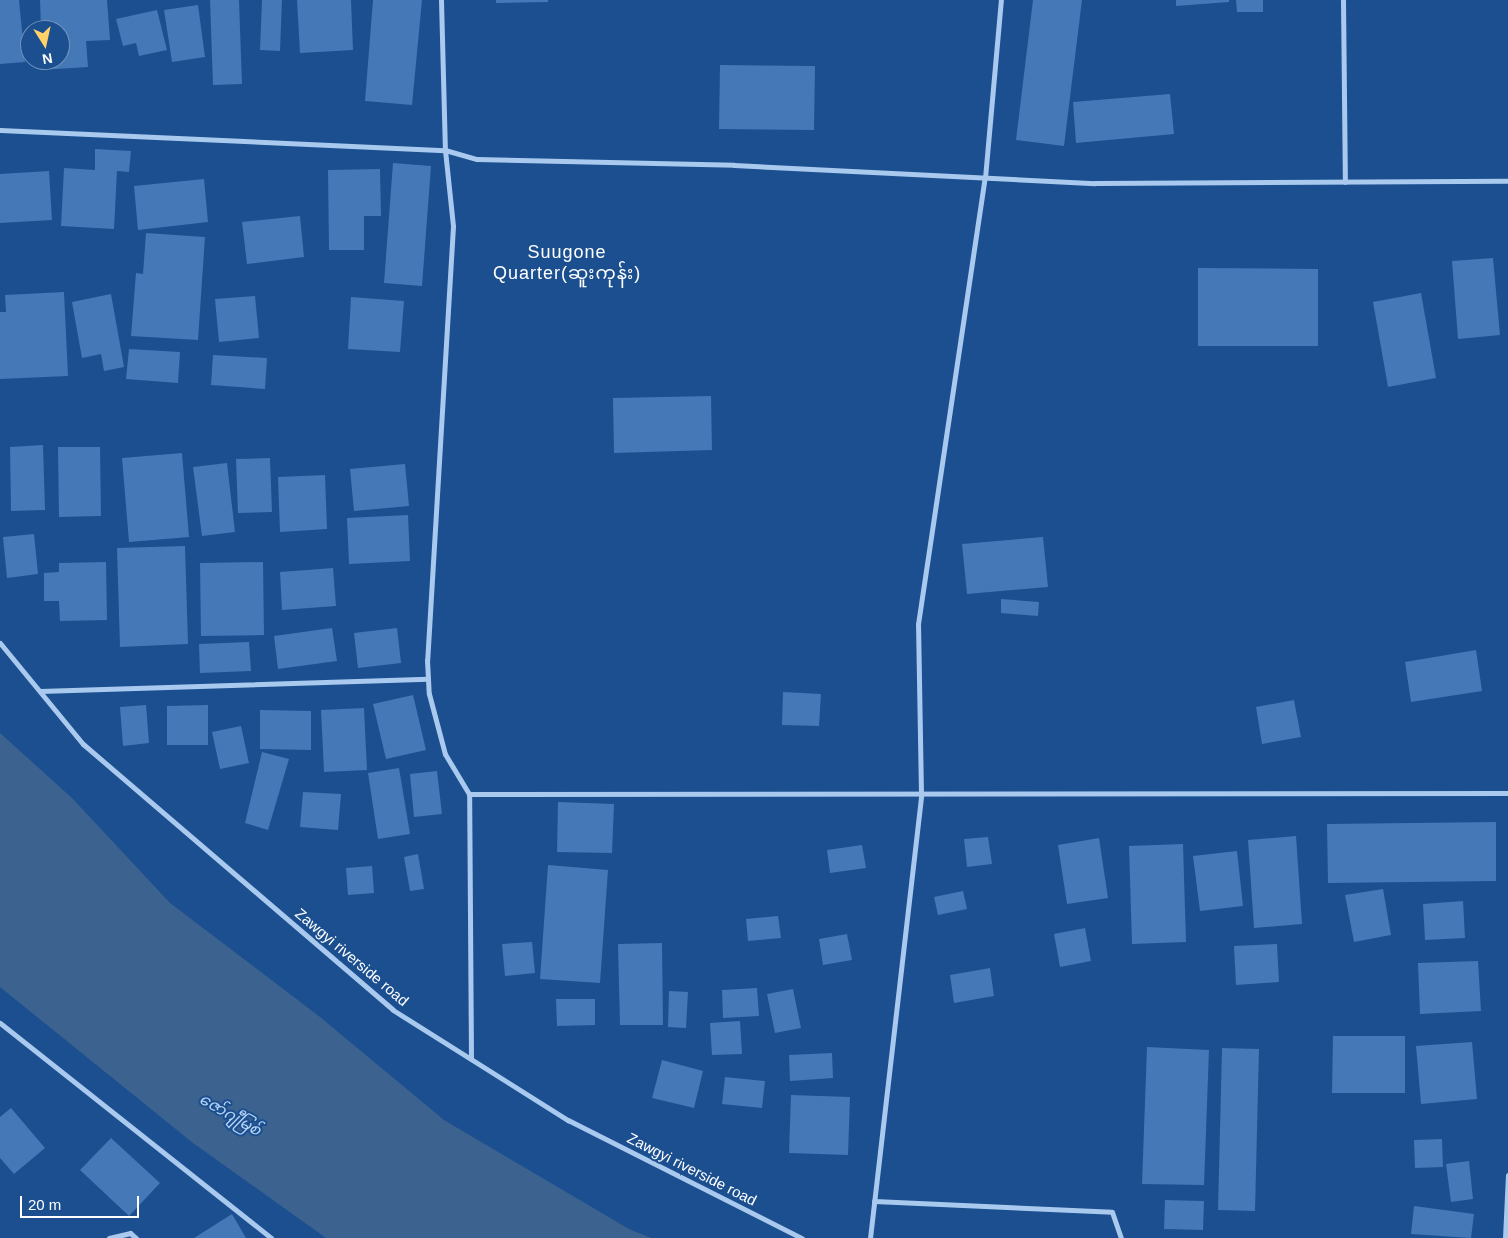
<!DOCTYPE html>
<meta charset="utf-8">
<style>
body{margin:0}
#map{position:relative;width:1508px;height:1238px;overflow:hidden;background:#1b4f8f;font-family:Arial,"Noto Sans Myanmar",sans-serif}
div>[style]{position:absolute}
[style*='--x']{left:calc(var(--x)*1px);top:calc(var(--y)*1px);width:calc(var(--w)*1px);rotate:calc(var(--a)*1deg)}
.water>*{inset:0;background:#3c6290}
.building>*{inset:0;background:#4478b7}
.minor>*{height:5px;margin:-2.5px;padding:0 2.5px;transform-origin:2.5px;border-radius:2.5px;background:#a9c9ee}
span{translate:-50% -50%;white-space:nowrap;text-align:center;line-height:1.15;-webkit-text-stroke:4px #1b4f8f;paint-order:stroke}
.street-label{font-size:15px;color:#fff}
.water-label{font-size:16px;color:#b5d3f5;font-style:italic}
.quarter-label{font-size:18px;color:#fff;letter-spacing:1px}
.north{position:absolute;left:20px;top:20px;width:50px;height:50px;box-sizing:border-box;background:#1b4f8f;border:1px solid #7695bc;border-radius:50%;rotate:170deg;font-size:14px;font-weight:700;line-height:20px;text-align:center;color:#fff}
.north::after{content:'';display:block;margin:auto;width:18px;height:22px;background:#ffd166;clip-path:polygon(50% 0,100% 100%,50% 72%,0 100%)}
.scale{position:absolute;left:20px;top:1196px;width:119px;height:22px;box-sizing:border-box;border:2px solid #fff;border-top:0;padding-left:6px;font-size:15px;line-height:18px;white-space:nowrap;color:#fff;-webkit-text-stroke:4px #1b4f8f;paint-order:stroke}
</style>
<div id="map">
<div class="water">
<i style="clip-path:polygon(0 733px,72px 798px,170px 903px,320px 1017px,444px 1120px,629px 1229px,651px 1238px,326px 1238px,193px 1143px,0 987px)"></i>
</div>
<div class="building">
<i style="clip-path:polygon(0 0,19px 0,25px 62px,0 64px)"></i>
<i style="clip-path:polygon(40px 0,107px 0,110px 40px,86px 41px,88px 67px,40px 70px,39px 60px,60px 60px,60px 30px,41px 30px)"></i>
<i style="clip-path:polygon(210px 0,239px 0,242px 84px,213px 85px)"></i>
<i style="clip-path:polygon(262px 0,282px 0,280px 51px,260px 50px)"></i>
<i style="clip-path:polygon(297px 0,351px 0,353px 50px,300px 53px)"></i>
<i style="clip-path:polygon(373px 0,422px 0,412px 105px,365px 101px)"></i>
<i style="clip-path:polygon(496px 0,548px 0,548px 2px,496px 3px)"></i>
<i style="clip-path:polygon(1033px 0,1082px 0,1064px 146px,1016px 140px)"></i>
<i style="clip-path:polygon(1176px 0,1229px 0,1229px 2px,1176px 6px)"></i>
<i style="clip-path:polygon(1236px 0,1263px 0,1263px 12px,1237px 12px)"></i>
<i style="clip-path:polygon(198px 5px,205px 57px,172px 62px,164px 10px)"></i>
<i style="clip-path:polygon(157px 10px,167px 50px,139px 56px,136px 43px,123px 46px,116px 19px)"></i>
<i style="clip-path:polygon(720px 65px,815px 66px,814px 130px,719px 129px)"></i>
<i style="clip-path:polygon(1170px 94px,1174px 134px,1076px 143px,1073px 102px)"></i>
<i style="clip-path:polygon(95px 149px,131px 151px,129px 172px,117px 171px,114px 229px,61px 226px,64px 168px,95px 170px)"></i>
<i style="clip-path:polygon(393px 163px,431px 166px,422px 286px,384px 283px)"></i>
<i style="clip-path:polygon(380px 169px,381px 216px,364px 216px,364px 250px,329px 250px,328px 170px)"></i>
<i style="clip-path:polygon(49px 171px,52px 220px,0 223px,0 174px)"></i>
<i style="clip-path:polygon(204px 179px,208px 222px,138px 230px,134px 186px)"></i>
<i style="clip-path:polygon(300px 216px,304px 257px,247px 264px,242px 222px)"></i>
<i style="clip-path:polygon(146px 233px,205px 237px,198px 340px,131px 336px,136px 273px,143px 274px)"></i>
<i style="clip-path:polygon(1493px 258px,1500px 335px,1458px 339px,1452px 261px)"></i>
<i style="clip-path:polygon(1198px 268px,1318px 269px,1318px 346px,1198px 346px)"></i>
<i style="clip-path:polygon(64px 292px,68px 376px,0 379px,0 312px,6px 312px,5px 295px)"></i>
<i style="clip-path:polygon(1421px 293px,1436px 378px,1388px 387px,1373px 302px)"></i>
<i style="clip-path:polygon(111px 294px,124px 367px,104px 371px,101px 354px,82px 358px,72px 302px)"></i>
<i style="clip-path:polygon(255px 296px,259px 338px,219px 342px,215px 299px)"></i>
<i style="clip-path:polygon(351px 297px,404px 301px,400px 352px,348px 349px)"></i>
<i style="clip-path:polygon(129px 349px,180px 352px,178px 383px,126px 379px)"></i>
<i style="clip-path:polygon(213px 355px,267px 358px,265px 389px,211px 385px)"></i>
<i style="clip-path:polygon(711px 396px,712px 450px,614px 453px,613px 398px)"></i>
<i style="clip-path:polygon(43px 445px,45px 510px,11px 511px,10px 447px)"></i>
<i style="clip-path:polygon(58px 447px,100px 447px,101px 516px,59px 517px)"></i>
<i style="clip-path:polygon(182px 453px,189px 537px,129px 542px,122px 458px)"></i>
<i style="clip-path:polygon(270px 458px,272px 512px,238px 513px,236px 459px)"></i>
<i style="clip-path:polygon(227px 463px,235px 532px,202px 536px,193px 467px)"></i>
<i style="clip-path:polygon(405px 464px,409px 506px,354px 511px,350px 469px)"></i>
<i style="clip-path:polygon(325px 475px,327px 529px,280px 532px,278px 477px)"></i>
<i style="clip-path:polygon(408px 515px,410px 561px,349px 564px,347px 518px)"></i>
<i style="clip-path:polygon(34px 534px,38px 574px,7px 578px,3px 537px)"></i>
<i style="clip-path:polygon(1043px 537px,1048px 587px,967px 594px,962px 544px)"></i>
<i style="clip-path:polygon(185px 546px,188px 644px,120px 647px,117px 548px)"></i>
<i style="clip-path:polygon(106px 562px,107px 620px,60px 621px,59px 601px,44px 601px,44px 573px,59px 572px,59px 563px)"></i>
<i style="clip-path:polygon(263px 562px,264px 635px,201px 636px,200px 563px)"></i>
<i style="clip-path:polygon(333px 568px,336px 606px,282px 610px,280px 572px)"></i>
<i style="clip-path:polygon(1001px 599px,1039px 602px,1038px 616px,1001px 613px)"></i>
<i style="clip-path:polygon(332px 628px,337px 661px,278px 669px,274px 636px)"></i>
<i style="clip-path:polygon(397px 628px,401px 663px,358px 668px,354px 633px)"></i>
<i style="clip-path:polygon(249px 642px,251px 671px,200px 673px,199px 644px)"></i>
<i style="clip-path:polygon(1476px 650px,1482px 691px,1411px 702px,1405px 662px)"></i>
<i style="clip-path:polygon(783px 692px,821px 694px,819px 726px,782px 725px)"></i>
<i style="clip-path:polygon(413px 695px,426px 750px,386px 759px,373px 704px)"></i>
<i style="clip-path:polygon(1294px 700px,1301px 737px,1262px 744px,1256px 707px)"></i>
<i style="clip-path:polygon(146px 705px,149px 743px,123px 746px,120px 707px)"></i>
<i style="clip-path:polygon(208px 705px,208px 745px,167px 745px,167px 706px)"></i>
<i style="clip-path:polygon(364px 708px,367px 770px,324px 772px,321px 710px)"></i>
<i style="clip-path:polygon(260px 710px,311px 711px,311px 750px,260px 749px)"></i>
<i style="clip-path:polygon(241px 726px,249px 763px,220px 769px,212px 732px)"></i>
<i style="clip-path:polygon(262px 752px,289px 759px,268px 830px,245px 823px)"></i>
<i style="clip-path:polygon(399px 768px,410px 834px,378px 839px,368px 773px)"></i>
<i style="clip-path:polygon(437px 771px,442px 814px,414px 817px,410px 774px)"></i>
<i style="clip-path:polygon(303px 792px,341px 794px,338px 830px,300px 827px)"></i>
<i style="clip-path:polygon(558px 802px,614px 804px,612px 853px,557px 852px)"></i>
<i style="clip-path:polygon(1496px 822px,1496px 881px,1328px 883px,1327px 824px)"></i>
<i style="clip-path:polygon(1296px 836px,1302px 924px,1254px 928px,1248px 840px)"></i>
<i style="clip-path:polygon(988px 837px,992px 864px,967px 867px,964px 839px)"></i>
<i style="clip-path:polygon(1099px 838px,1108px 898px,1067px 904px,1058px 845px)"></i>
<i style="clip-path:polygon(1183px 844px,1186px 942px,1132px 944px,1129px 846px)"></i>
<i style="clip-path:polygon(862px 845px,866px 868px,830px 873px,827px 850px)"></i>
<i style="clip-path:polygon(1237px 851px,1243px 906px,1200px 911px,1193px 856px)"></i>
<i style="clip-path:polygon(418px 854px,424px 889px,410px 891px,404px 857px)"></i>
<i style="clip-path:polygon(548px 865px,608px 870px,600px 983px,540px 979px)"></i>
<i style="clip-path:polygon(372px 866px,374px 893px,348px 895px,346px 868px)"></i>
<i style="clip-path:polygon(1383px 889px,1391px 935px,1354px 942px,1345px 895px)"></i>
<i style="clip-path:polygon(963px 891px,967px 909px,938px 915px,934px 897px)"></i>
<i style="clip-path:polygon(1463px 901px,1465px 938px,1425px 940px,1423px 904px)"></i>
<i style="clip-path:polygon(778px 916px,781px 938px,748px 941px,746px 919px)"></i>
<i style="clip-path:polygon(1085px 928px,1091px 961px,1060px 967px,1054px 934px)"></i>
<i style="clip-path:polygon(847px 934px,852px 960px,823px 965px,819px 939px)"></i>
<i style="clip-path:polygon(532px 942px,535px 973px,505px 976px,502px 944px)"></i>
<i style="clip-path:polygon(662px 943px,663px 1025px,620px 1025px,618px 944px)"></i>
<i style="clip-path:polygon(1277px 944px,1279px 982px,1236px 985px,1234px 946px)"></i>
<i style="clip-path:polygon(1478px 961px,1481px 1011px,1420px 1014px,1418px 963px)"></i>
<i style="clip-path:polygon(990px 968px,994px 996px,954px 1003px,950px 975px)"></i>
<i style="clip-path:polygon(757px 988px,759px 1016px,723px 1018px,722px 990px)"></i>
<i style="clip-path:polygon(793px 989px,801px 1028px,775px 1033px,767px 994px)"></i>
<i style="clip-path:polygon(669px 991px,688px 992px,686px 1028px,668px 1027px)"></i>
<i style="clip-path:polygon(556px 999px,595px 999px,595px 1025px,557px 1026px)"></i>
<i style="clip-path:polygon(740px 1021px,742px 1054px,712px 1055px,710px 1023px)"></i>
<i style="clip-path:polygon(1333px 1036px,1405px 1036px,1405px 1093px,1332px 1093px)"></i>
<i style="clip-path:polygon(1472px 1042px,1477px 1099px,1421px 1104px,1416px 1046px)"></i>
<i style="clip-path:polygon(1147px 1047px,1209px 1050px,1204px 1185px,1142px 1184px)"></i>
<i style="clip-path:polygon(1222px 1048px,1259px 1049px,1255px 1211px,1218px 1210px)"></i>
<i style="clip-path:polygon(832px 1053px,833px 1078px,790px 1081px,789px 1055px)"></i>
<i style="clip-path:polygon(662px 1060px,703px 1071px,694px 1108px,652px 1098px)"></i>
<i style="clip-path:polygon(725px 1077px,765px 1081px,762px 1108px,722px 1104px)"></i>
<i style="clip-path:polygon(791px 1095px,850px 1097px,848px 1155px,789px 1153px)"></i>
<i style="clip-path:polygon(11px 1108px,45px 1148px,14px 1174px,0 1158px,0 1117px)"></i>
<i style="clip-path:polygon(111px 1138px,160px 1183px,129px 1216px,80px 1170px)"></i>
<i style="clip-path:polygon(1442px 1139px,1443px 1167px,1415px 1168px,1414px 1140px)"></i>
<i style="clip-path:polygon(1469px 1161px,1473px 1199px,1451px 1202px,1446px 1164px)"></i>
<i style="clip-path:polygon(1165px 1200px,1204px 1201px,1203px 1230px,1164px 1229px)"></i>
<i style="clip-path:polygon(1414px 1206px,1474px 1214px,1471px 1238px,1411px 1234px)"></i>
<i style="clip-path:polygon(232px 1214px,246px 1238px,194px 1238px)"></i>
</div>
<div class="minor">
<i style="--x:441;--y:0;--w:150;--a:88.5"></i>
<i style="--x:445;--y:150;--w:33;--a:16"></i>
<i style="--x:477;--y:159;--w:257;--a:1.3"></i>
<i style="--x:734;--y:165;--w:361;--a:2.9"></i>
<i style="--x:1095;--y:183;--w:413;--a:-0.3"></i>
<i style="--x:1343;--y:0;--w:182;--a:89.4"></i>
<i style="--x:0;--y:130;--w:445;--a:2.6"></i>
<i style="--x:445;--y:150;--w:76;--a:84"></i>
<i style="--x:453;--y:226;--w:435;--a:93.4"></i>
<i style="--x:427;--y:660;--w:34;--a:87"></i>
<i style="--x:429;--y:694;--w:62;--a:75.1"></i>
<i style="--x:445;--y:754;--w:47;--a:59"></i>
<i style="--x:0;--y:643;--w:131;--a:50.6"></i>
<i style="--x:83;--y:744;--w:408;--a:40.6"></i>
<i style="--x:393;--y:1010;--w:207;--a:32.2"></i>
<i style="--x:568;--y:1120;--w:262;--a:26.8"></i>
<i style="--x:40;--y:691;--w:388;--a:-1.8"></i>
<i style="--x:0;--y:1023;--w:346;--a:38.4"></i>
<i style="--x:471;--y:1059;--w:265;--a:-90.4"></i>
<i style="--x:469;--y:794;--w:1039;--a:-0.06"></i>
<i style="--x:874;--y:1201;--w:238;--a:2.6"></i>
<i style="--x:1112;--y:1212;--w:28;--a:71"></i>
<i style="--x:109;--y:1238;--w:22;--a:-13"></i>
<i style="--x:130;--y:1233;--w:8;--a:40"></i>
<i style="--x:870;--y:1238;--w:447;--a:-83.4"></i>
<i style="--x:921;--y:794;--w:170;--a:-91"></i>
<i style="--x:918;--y:624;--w:451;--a:-81.5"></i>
<i style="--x:985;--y:178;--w:179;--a:-84.9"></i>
<i style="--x:1505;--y:1238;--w:63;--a:-87.3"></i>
</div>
<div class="street-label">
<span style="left:352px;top:957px;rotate:40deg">Zawgyi riverside road</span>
<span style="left:692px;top:1169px;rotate:27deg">Zawgyi riverside road</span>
</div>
<div class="water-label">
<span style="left:230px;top:1115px;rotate:30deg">ဇော်ဂျီမြစ်</span>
</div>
<div class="quarter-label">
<span style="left:567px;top:263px">Suugone<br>Quarter(ဆူးကုန်း)</span>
</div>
<div class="north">N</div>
<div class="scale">20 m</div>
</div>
